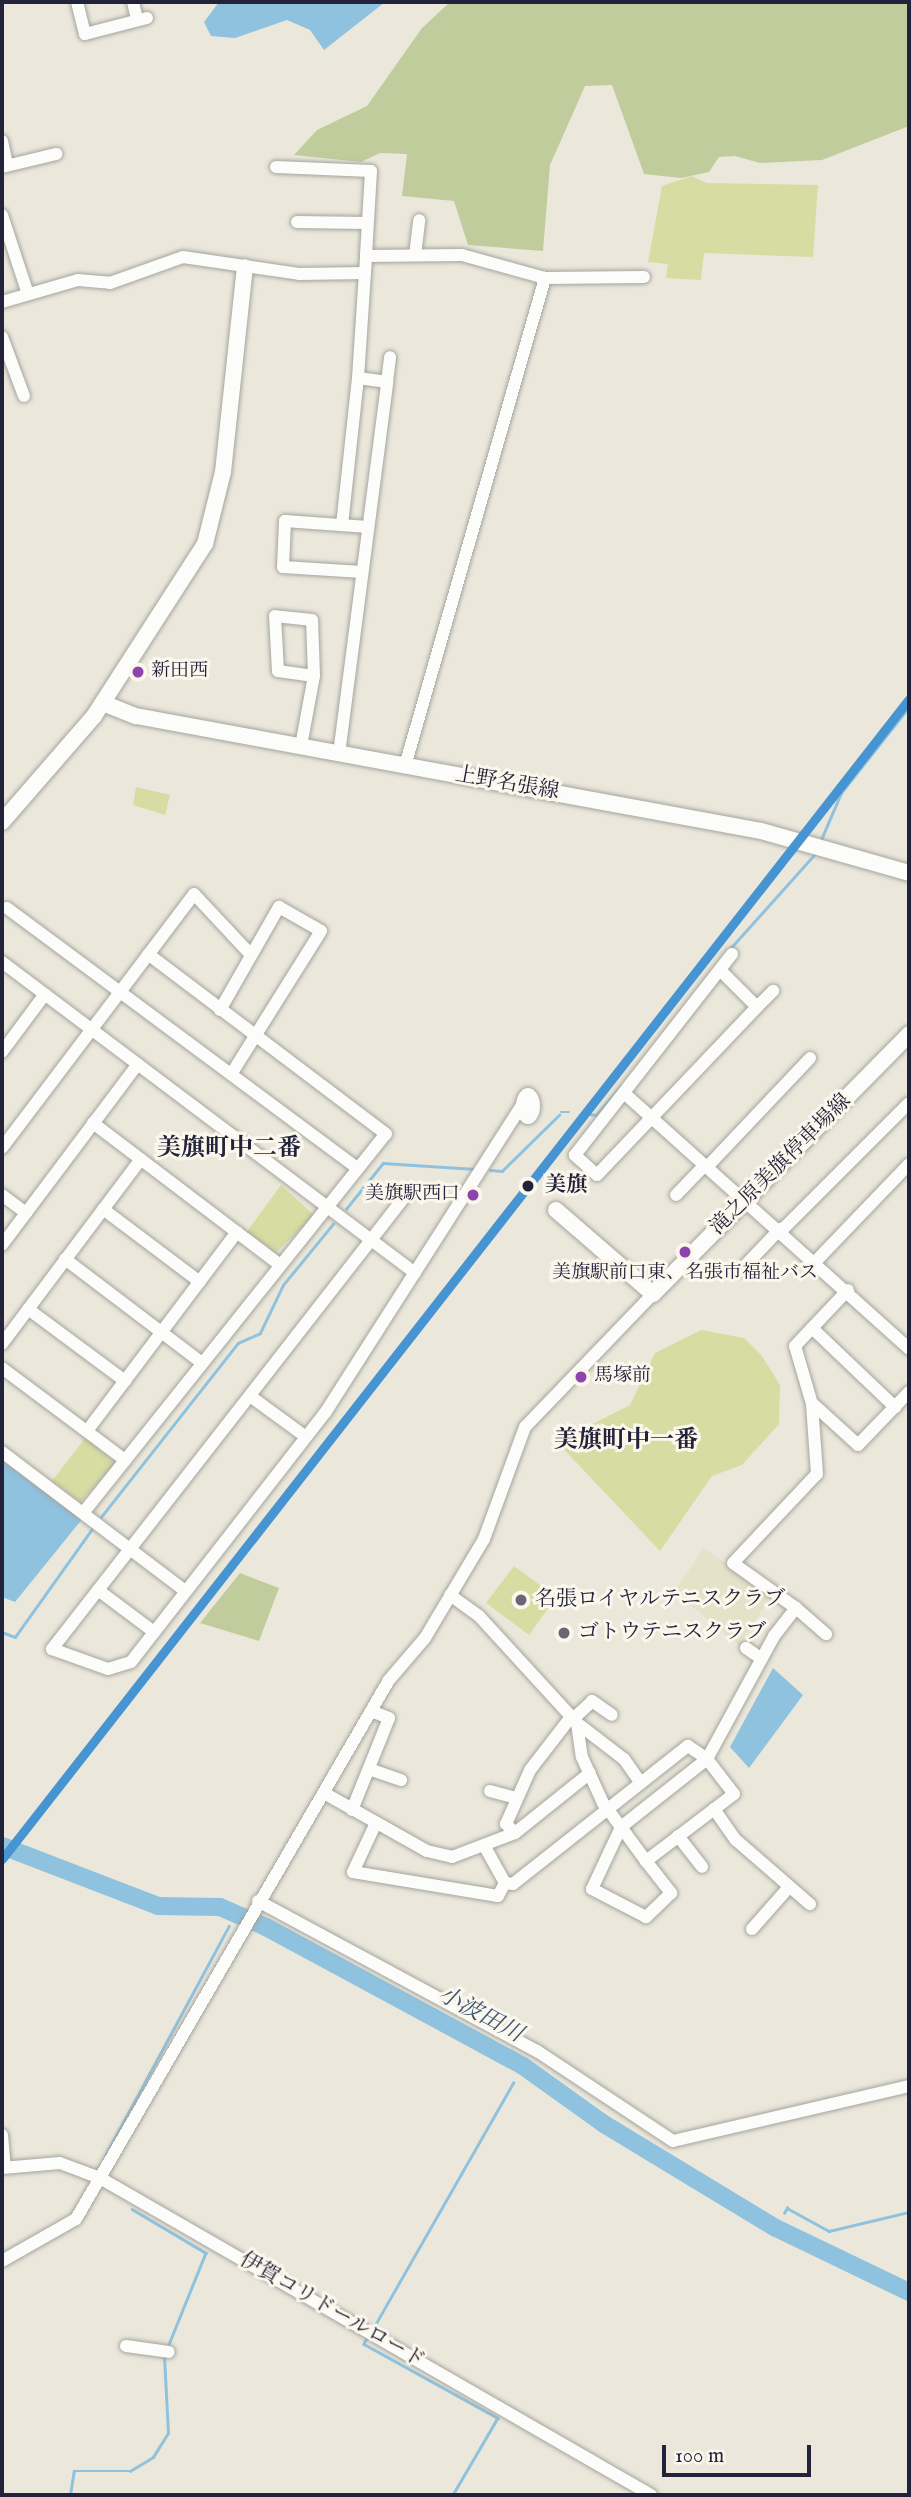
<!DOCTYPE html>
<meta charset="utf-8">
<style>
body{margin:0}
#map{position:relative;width:911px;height:2497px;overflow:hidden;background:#ebe8db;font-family:"IM FELL English","Noto Serif JP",serif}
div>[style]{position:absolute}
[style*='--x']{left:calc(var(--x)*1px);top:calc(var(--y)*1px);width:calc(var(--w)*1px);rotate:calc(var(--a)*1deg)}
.built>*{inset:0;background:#e4e2c9}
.green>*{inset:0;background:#d7dca3}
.forest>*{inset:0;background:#c0cc9b}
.water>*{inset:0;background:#8fc2de}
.stream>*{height:2.5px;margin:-1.25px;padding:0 1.25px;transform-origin:1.25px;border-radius:1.25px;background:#8fc2de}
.river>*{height:18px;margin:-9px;padding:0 9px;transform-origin:9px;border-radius:9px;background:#8fc2de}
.roads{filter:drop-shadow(0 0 2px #a5a49f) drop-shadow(0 0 2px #a5a49f)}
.minor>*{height:12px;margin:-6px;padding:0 6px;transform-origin:6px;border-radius:6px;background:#fcfcfa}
.minor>.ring{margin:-6px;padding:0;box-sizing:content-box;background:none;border:12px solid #fcfcfa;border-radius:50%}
.major>*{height:16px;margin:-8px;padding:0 8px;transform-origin:8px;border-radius:8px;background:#fcfcfa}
.rail-1>*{height:9px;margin:-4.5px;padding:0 4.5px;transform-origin:4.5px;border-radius:4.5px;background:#4694d1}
.dots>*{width:19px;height:19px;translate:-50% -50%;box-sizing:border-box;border:4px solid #fbf7ec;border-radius:50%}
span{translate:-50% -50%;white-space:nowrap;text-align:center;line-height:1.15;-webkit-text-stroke:6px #fbf7ec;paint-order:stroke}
.bus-label{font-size:19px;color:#22223b}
.left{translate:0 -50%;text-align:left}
.right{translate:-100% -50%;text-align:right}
.street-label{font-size:21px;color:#22223b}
.stop-label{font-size:21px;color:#22223b;font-weight:700}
.poi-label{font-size:21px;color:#22223b}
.water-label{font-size:23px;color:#3a5475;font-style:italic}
.quarter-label{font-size:24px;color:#22223b;font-weight:700}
.frame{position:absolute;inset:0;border:4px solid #22223b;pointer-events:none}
.scale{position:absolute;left:662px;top:2445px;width:149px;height:32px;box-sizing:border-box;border:4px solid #22223b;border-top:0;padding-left:9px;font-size:21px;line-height:24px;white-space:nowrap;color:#22223b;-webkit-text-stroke:5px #fbf7ec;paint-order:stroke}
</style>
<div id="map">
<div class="built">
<i style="clip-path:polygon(704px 1548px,771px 1595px,740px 1646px,674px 1592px)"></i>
</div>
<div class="green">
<i style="clip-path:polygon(692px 176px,707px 183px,818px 185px,813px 257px,704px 253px,701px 280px,666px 278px,668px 264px,648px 262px,662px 186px)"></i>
<i style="clip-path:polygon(136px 787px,170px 795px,165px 815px,133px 805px)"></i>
<i style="clip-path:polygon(281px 1185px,315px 1216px,275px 1253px,246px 1233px)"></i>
<i style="clip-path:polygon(701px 1330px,744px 1338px,762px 1356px,780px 1385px,779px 1424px,742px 1465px,712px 1476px,660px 1551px,557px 1442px,630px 1405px,655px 1353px)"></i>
<i style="clip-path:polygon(86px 1437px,116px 1464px,80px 1502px,52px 1481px)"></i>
<i style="clip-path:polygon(514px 1566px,556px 1597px,529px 1635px,486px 1603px)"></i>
</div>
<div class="forest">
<i style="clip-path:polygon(450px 2px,909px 2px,909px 126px,822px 160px,760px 163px,735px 156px,719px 157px,709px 172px,681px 178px,644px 174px,612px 85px,585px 86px,550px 165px,543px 251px,468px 245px,454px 201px,402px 196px,407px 154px,380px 153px,361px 162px,294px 155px,317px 130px,367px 106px,422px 28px)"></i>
<i style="clip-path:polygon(240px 1573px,279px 1588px,259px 1641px,200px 1623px)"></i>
</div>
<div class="water">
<i style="clip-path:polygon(219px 2px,385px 2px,324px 50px,310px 30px,287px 20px,235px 38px,211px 36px,204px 22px)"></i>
<i style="clip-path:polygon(2px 1457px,83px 1518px,15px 1602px,2px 1597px)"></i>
<i style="clip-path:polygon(773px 1668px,803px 1695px,749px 1768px,730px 1747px)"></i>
</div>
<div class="stream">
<i style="--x:820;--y:842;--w:53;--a:-66.8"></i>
<i style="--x:841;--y:793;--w:110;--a:-51.7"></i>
<i style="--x:727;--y:952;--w:132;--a:-48.1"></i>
<i style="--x:561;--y:1112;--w:8;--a:0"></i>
<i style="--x:589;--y:1114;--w:7;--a:8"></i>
<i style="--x:596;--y:1115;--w:38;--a:-49"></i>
<i style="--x:490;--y:1170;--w:12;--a:5"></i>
<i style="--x:502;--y:1171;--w:80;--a:-44.5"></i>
<i style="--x:346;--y:1209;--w:59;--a:-51.2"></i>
<i style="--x:383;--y:1163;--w:92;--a:3.7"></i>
<i style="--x:101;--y:1517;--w:221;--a:-51.8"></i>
<i style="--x:238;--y:1343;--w:24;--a:-24"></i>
<i style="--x:260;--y:1333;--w:53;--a:-64.4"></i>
<i style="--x:283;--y:1285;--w:79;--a:-50.7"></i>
<i style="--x:2;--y:1632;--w:14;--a:21"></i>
<i style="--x:15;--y:1637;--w:133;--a:-54.5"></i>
<i style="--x:105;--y:2156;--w:261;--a:-61.7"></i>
<i style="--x:132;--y:2209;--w:86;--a:30.7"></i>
<i style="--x:206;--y:2253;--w:101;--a:112"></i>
<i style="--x:784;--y:2213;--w:6;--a:-59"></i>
<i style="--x:787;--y:2208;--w:48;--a:28.7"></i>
<i style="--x:829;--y:2231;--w:82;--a:-13.4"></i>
<i style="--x:776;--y:2228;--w:6;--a:-59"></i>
<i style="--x:375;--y:2325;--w:279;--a:-60.3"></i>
<i style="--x:367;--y:2338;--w:7;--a:117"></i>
<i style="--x:364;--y:2344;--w:153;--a:28.9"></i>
<i style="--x:498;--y:2418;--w:89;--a:120.3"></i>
<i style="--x:70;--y:2495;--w:24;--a:-81"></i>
<i style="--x:74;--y:2471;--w:56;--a:0"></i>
<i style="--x:130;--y:2471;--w:27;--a:-31"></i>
<i style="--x:153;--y:2457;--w:28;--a:-58"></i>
<i style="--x:168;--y:2433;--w:77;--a:-93"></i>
</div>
<div class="river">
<i style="--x:2;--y:1846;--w:167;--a:21"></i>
<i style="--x:158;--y:1906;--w:62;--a:0.9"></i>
<i style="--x:220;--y:1907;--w:50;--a:23.5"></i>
<i style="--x:266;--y:1927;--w:292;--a:28.4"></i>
<i style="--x:523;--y:2066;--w:100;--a:35.6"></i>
<i style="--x:604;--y:2124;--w:201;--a:31.2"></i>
<i style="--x:776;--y:2228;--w:148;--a:25.7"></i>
</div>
<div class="roads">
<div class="minor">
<i style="--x:77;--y:2;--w:33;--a:76"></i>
<i style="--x:85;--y:34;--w:64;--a:-14.5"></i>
<i style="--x:133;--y:2;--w:18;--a:77"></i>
<i style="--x:2;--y:141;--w:25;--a:78"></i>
<i style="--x:2;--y:167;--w:56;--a:-13.5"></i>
<i style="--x:276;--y:167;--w:95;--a:2.4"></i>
<i style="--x:371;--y:171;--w:85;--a:93.4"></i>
<i style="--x:2;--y:215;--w:83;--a:71.8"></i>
<i style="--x:297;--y:222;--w:69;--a:0.8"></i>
<i style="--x:415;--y:255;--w:35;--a:-83"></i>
<i style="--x:2;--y:302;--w:79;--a:-16.1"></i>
<i style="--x:78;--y:280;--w:32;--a:5"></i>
<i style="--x:110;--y:283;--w:77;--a:-19.6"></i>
<i style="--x:183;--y:257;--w:117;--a:8.3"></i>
<i style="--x:299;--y:274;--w:66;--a:-0.9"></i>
<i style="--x:2;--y:337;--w:63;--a:69.6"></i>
<i style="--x:387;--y:382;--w:25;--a:-83"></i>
<i style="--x:342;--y:525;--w:148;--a:-83.8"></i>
<i style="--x:362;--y:572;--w:79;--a:-176.4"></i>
<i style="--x:283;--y:567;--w:46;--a:-87.5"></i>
<i style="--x:285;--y:521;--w:83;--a:4.1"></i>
<i style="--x:301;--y:746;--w:71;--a:-79.5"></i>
<i style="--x:314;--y:676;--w:56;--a:-92"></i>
<i style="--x:312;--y:620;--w:37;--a:-174"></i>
<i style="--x:275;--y:616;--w:55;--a:86.9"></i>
<i style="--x:278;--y:671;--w:36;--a:8"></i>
<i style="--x:339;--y:754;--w:375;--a:-82.6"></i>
<i style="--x:387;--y:382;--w:29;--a:-172"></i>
<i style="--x:358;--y:378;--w:122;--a:-86.2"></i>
<i style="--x:366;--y:256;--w:96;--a:-0.6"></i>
<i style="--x:462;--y:255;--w:86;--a:15.5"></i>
<i style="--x:545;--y:278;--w:99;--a:-0.6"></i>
<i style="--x:405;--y:766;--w:508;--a:-73.99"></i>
<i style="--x:7;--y:908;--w:437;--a:36.6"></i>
<i style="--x:2;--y:962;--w:517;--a:36.98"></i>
<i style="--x:720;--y:970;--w:52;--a:45"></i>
<i style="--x:757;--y:1007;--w:232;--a:133.6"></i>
<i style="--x:597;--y:1175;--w:30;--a:-138"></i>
<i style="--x:575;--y:1155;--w:255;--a:-52"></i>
<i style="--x:757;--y:1007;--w:23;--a:-45"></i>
<i style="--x:220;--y:1010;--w:119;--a:-60.2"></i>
<i style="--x:279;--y:907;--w:48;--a:29.7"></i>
<i style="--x:321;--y:931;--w:168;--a:122.1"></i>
<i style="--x:2;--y:1052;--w:72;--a:-53.4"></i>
<i style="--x:624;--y:1093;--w:383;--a:41.9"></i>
<i class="ring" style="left:521.5px;top:1093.5px;width:-1px;height:-1px"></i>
<i style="--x:93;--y:1123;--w:233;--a:37.2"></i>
<i style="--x:2;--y:1148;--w:318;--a:-52.9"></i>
<i style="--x:194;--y:894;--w:83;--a:46.9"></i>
<i style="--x:707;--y:1167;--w:150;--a:-46.6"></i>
<i style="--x:2;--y:1195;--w:30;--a:37"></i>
<i style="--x:406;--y:1195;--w:576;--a:127.94"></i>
<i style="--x:52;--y:1649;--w:59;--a:19.7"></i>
<i style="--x:108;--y:1669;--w:24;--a:-17"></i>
<i style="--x:131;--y:1662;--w:316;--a:-52.1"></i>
<i style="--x:325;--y:1413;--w:368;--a:-57.4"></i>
<i style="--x:676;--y:1195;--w:42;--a:-46"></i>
<i style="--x:103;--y:1209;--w:121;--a:37"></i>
<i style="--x:781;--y:1231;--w:181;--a:-45"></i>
<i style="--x:2;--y:1245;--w:226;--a:-53.1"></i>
<i style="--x:65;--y:1259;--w:172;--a:37.2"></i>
<i style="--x:816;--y:1261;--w:134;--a:-46.2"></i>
<i style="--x:741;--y:1270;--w:57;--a:-46.4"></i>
<i style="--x:28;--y:1309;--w:121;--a:36.6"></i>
<i style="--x:812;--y:1328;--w:115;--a:43.6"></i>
<i style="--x:2;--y:1344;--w:231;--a:-53.1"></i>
<i style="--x:2;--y:1368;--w:154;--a:36.8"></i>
<i style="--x:250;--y:1396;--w:69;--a:36.2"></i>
<i style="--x:813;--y:1404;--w:61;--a:42.3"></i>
<i style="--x:858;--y:1445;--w:74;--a:-46.1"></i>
<i style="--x:87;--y:1431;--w:249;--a:-53"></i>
<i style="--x:2;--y:1452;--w:230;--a:37.2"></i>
<i style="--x:83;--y:1513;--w:485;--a:-51.4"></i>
<i style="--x:386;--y:1134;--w:298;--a:-142.9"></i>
<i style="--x:98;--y:1590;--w:70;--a:36.9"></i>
<i style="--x:450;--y:1595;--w:36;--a:36"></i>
<i style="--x:479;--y:1616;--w:145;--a:47.5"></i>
<i style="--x:577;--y:1723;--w:34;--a:82"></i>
<i style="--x:582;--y:1757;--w:51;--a:65.5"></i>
<i style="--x:603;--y:1803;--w:6;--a:51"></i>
<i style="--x:607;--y:1808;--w:24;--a:54"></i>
<i style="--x:621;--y:1827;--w:42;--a:53.7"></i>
<i style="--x:646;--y:1861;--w:41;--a:52"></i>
<i style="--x:671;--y:1893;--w:35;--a:136"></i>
<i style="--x:646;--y:1917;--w:61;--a:-152.6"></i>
<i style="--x:592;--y:1889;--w:68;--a:-64.9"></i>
<i style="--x:621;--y:1827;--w:110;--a:-38.3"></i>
<i style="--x:707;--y:1759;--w:140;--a:-61.4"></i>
<i style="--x:774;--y:1636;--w:36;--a:-52"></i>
<i style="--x:796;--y:1608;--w:77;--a:-144.5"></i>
<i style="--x:733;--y:1563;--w:122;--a:-46.7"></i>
<i style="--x:817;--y:1474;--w:70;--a:-94.1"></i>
<i style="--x:812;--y:1404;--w:60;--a:-106.3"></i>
<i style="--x:795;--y:1346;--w:77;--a:-46.6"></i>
<i style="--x:796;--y:1608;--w:40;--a:41"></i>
<i style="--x:746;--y:1648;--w:19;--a:35"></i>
<i style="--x:573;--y:1719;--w:26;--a:-43"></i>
<i style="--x:592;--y:1701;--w:24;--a:35"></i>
<i style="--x:577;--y:1723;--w:59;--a:37.5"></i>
<i style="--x:624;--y:1759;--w:29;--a:55"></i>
<i style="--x:369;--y:1769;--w:34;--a:19"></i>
<i style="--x:490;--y:1791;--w:28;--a:15"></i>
<i style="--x:324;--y:1793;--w:118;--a:29.4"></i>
<i style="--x:427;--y:1851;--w:26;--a:13"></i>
<i style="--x:452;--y:1857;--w:67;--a:-20.9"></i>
<i style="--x:515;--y:1833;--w:96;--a:-38.7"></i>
<i style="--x:714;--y:1809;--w:38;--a:55"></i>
<i style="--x:736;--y:1840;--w:98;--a:40.9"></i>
<i style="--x:352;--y:1810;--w:99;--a:-68.1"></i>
<i style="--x:389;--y:1718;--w:19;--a:-159"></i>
<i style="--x:375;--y:1825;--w:52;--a:115.1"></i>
<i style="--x:353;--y:1872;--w:147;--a:9.4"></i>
<i style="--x:498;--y:1896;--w:15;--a:-62"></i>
<i style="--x:515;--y:1833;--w:13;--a:-135"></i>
<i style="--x:506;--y:1824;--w:59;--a:-66"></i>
<i style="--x:530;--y:1770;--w:67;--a:-52.3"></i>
<i style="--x:678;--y:1836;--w:39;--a:52"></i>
<i style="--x:485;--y:1847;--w:41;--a:60.9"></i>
<i style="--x:505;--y:1883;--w:8;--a:7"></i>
<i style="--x:513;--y:1884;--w:223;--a:-38.3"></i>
<i style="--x:688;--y:1746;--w:23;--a:34"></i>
<i style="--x:707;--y:1759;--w:44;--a:52.4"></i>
<i style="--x:734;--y:1794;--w:111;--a:142.7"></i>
<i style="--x:258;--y:1901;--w:317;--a:28.3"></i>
<i style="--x:537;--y:2051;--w:163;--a:33.5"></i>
<i style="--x:673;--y:2141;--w:242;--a:-13.1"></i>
<i style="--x:752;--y:1929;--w:56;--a:-48.6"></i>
<i style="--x:2;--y:2135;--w:32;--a:85"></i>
<i style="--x:2;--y:2168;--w:58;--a:-4.9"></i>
<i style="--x:60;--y:2163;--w:43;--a:20.6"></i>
<i style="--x:100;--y:2178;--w:636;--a:29.91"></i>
<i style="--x:2;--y:2261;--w:85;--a:-29.6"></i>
<i style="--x:76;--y:2219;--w:623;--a:-59.86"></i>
<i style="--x:389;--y:1680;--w:55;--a:-49.4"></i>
<i style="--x:425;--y:1638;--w:115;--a:-59.2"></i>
<i style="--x:484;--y:1539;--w:119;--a:-69.9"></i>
<i style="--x:525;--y:1427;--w:185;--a:-46.1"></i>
<i style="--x:126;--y:2346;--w:43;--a:7.9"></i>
</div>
<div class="major">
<i style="--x:103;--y:703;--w:35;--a:22"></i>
<i style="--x:136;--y:716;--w:635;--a:10.43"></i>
<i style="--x:761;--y:831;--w:154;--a:15.8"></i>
<i style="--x:2;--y:822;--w:140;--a:-49"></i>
<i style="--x:94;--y:716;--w:205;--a:-57.2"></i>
<i style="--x:205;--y:544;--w:74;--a:-76"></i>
<i style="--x:223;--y:472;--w:206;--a:-83.9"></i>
<i style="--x:556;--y:1210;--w:128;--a:40.9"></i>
<i style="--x:653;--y:1294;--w:365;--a:-45.4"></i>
</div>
</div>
<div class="rail-1">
<i style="--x:2;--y:1859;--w:1472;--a:-51.98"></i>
</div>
<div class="dots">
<i style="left:138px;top:672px;background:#8e44ad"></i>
<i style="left:528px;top:1186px;background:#22223b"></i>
<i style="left:473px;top:1195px;background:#8e44ad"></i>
<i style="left:685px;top:1252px;background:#8e44ad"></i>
<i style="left:581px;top:1377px;background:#8e44ad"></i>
<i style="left:521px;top:1600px;background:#686773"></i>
<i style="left:564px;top:1633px;background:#686773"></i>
</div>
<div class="bus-label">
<span class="left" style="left:151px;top:672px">新田西</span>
<span class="right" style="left:460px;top:1195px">美旗駅西口</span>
<span style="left:685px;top:1274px">美旗駅前口東、名張市福祉バス</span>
<span class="left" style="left:594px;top:1377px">馬塚前</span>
</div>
<div class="street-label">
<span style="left:507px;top:784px;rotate:10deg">上野名張線</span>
<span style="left:781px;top:1165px;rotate:-45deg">滝之原美旗停車場線</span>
<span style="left:332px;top:2311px;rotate:30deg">伊賀コリドールロード</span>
</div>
<div class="stop-label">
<span class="left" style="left:545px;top:1186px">美旗</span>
</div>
<div class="poi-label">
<span class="left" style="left:535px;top:1600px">名張ロイヤルテニスクラブ</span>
<span class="left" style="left:578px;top:1633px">ゴトウテニスクラブ</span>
</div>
<div class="water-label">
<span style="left:480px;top:2015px;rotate:28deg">小波田川</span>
</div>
<div class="quarter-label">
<span style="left:229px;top:1149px">美旗町中二番</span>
<span style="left:626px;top:1441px">美旗町中一番</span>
</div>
<div class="frame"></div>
<div class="scale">100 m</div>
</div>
